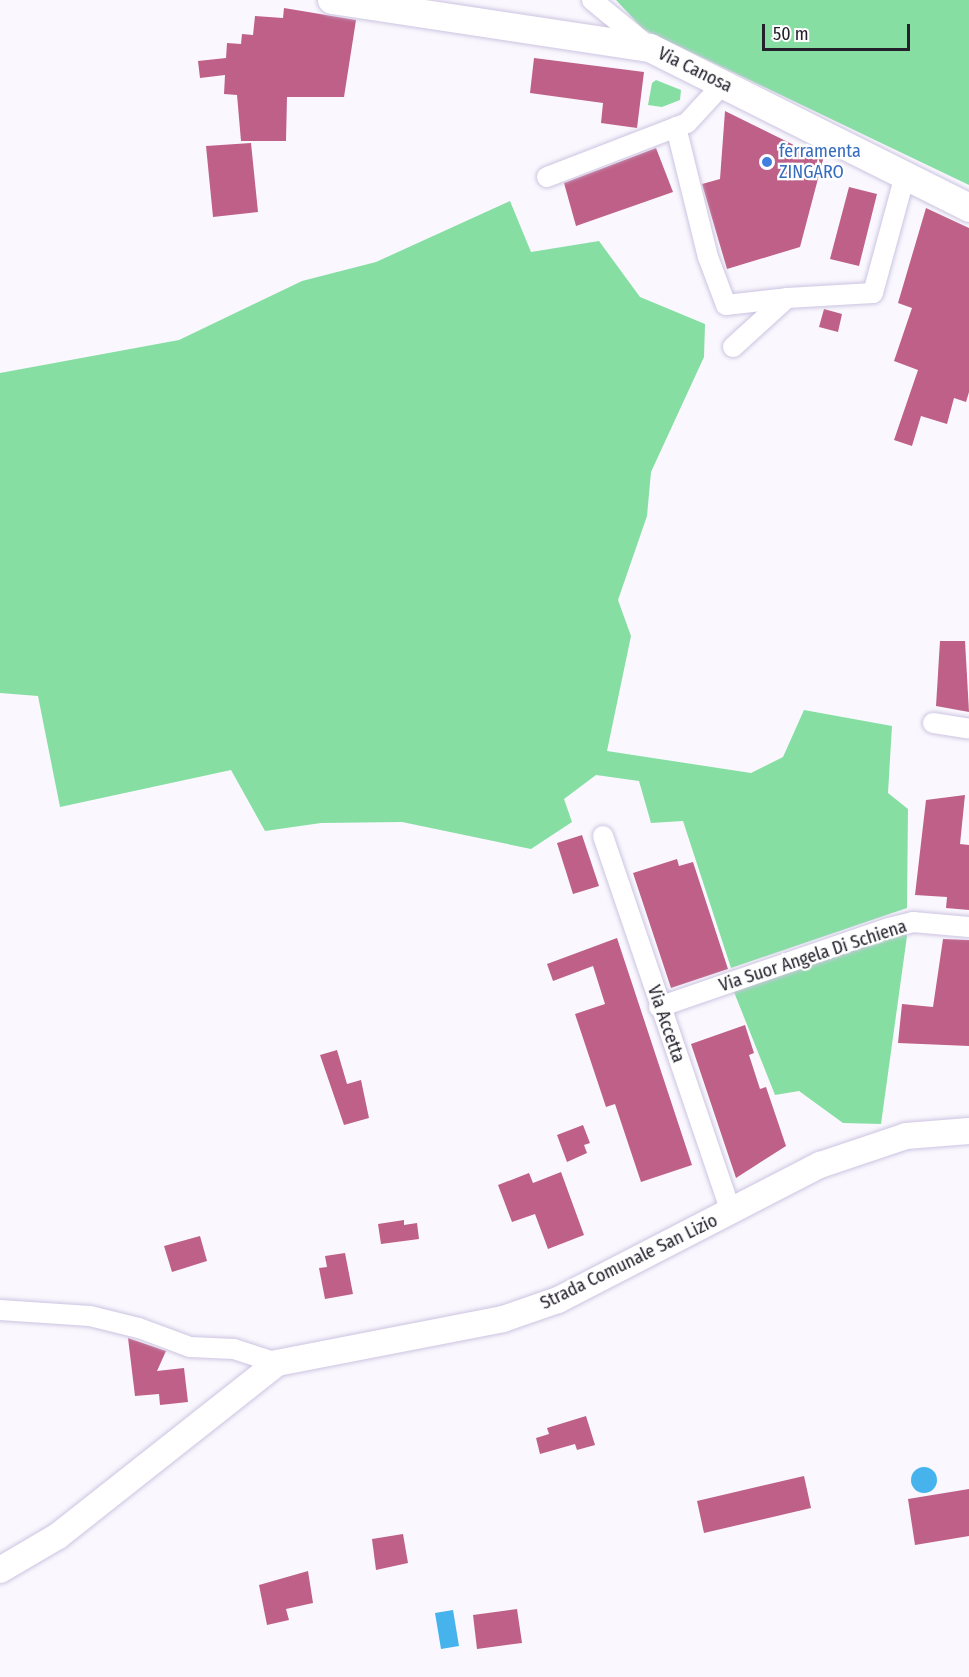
<!DOCTYPE html>
<style>
body{margin:0}
#map{position:relative;width:969px;height:1677px;overflow:hidden;background:#faf8fe;font-family:"Fira Sans Condensed",sans-serif}
div>[style]{position:absolute}
[style*='--x']{left:calc(var(--x)*1px);top:calc(var(--y)*1px);width:calc(var(--w)*1px);rotate:calc(var(--a)*1deg)}
.green>*{inset:0;background:#86dea2}
.water>*{inset:0;background:#46b3ec}
.round{border-radius:50%}
.building>*{inset:0;background:#be6087}
.roads{filter:drop-shadow(0 0 2px #ccc4e1) drop-shadow(0 0 2px #ccc4e1)}
.minor>*{height:20px;margin:-10px;padding:0 10px;transform-origin:10px;border-radius:10px;background:#fff}
.tertiary>*{height:26px;margin:-13px;padding:0 13px;transform-origin:13px;border-radius:13px;background:#fff}
.secondary>*{height:28px;margin:-14px;padding:0 14px;transform-origin:14px;border-radius:14px;background:#fff}
.dots>*{width:16px;height:16px;translate:-50% -50%;box-sizing:border-box;border:3px solid #fff;border-radius:50%}
span{translate:-50% -50%;white-space:nowrap;text-align:center;line-height:1.15;-webkit-text-stroke:4.5px #fff;paint-order:stroke}
.street-label{font-size:18px;color:#23202b}
.shop-label{font-size:18px;color:#366cbe}
.left{translate:0 -50%;text-align:left}
.scale{position:absolute;left:762px;top:24px;width:148px;height:27px;box-sizing:border-box;border:3px solid #23202b;border-top:0;padding-left:8px;font-size:18px;line-height:21px;white-space:nowrap;color:#23202b;-webkit-text-stroke:4px #fff;paint-order:stroke}
</style>
<div id="map">
<div class="green">
<i style="clip-path:polygon(616px 0,969px 0,969px 185px,643px 29px)"></i>
<i style="clip-path:polygon(656px 80px,681px 90px,680px 100px,662px 107px,648px 105px,652px 83px)"></i>
<i style="clip-path:polygon(510px 201px,531px 252px,599px 241px,640px 297px,705px 324px,704px 357px,651px 472px,647px 516px,618px 600px,631px 636px,607px 751px,751px 773px,783px 757px,804px 710px,892px 726px,888px 793px,908px 809px,907px 908px,731px 968px,683px 821px,651px 823px,639px 781px,596px 775px,564px 799px,572px 822px,531px 849px,402px 822px,321px 823px,265px 831px,231px 770px,60px 807px,38px 696px,0 693px,0 373px,179px 340px,302px 281px,376px 262px)"></i>
<i style="clip-path:polygon(904px 933px,907px 936px,881px 1124px,843px 1123px,799px 1091px,775px 1095px,734px 992px)"></i>
</div>
<div class="water">
<i class="round" style="left:911px;top:1467px;width:26px;height:26px"></i>
<i style="clip-path:polygon(453px 1610px,459px 1646px,441px 1649px,435px 1613px)"></i>
</div>
<div class="building">
<i style="clip-path:polygon(284px 8px,356px 20px,344px 97px,287px 97px,286px 141px,241px 141px,237px 95px,224px 94px,225px 75px,200px 78px,198px 61px,226px 58px,227px 43px,241px 44px,242px 34px,253px 35px,255px 16px,283px 18px)"></i>
<i style="clip-path:polygon(534px 58px,644px 72px,637px 128px,601px 123px,603px 103px,530px 93px)"></i>
<i style="clip-path:polygon(725px 111px,804px 150px,824px 156px,800px 247px,727px 269px,702px 184px,720px 179px)"></i>
<i style="clip-path:polygon(251px 143px,258px 212px,213px 217px,206px 146px)"></i>
<i style="clip-path:polygon(656px 148px,673px 192px,576px 226px,564px 183px)"></i>
<i style="clip-path:polygon(849px 187px,877px 194px,859px 266px,830px 259px)"></i>
<i style="clip-path:polygon(926px 208px,969px 228px,969px 392px,966px 402px,954px 398px,947px 424px,921px 416px,912px 446px,894px 440px,918px 370px,894px 361px,912px 308px,898px 303px)"></i>
<i style="clip-path:polygon(824px 309px,842px 314px,838px 332px,819px 327px)"></i>
<i style="clip-path:polygon(940px 641px,965px 641px,969px 712px,936px 706px)"></i>
<i style="clip-path:polygon(965px 795px,960px 844px,969px 845px,969px 910px,946px 908px,947px 897px,915px 895px,926px 800px)"></i>
<i style="clip-path:polygon(582px 835px,599px 886px,573px 894px,557px 843px)"></i>
<i style="clip-path:polygon(677px 859px,679px 866px,693px 862px,728px 969px,671px 988px,633px 873px)"></i>
<i style="clip-path:polygon(617px 938px,692px 1165px,641px 1182px,615px 1104px,606px 1107px,575px 1014px,605px 1004px,593px 966px,553px 981px,547px 964px)"></i>
<i style="clip-path:polygon(943px 939px,969px 940px,969px 1046px,898px 1043px,902px 1004px,933px 1007px)"></i>
<i style="clip-path:polygon(745px 1025px,754px 1053px,749px 1055px,760px 1089px,766px 1087px,786px 1146px,736px 1178px,691px 1044px)"></i>
<i style="clip-path:polygon(337px 1050px,347px 1084px,361px 1080px,369px 1118px,344px 1125px,320px 1055px)"></i>
<i style="clip-path:polygon(583px 1125px,590px 1143px,584px 1145px,587px 1153px,567px 1162px,557px 1135px)"></i>
<i style="clip-path:polygon(561px 1172px,584px 1235px,548px 1249px,535px 1214px,512px 1222px,498px 1185px,529px 1173px,533px 1183px)"></i>
<i style="clip-path:polygon(404px 1220px,404px 1225px,417px 1223px,419px 1239px,381px 1244px,378px 1224px)"></i>
<i style="clip-path:polygon(200px 1236px,207px 1261px,172px 1272px,164px 1246px)"></i>
<i style="clip-path:polygon(345px 1253px,353px 1294px,325px 1299px,319px 1268px,327px 1267px,325px 1256px)"></i>
<i style="clip-path:polygon(128px 1338px,166px 1351px,157px 1371px,184px 1368px,188px 1402px,160px 1405px,159px 1394px,135px 1396px)"></i>
<i style="clip-path:polygon(586px 1416px,595px 1445px,577px 1450px,575px 1444px,540px 1454px,536px 1438px,549px 1434px,547px 1428px)"></i>
<i style="clip-path:polygon(804px 1476px,811px 1508px,704px 1533px,697px 1501px)"></i>
<i style="clip-path:polygon(969px 1489px,969px 1536px,915px 1545px,908px 1499px)"></i>
<i style="clip-path:polygon(403px 1534px,408px 1563px,376px 1570px,372px 1539px)"></i>
<i style="clip-path:polygon(308px 1571px,313px 1603px,286px 1609px,289px 1620px,267px 1625px,259px 1585px)"></i>
<i style="clip-path:polygon(517px 1609px,522px 1643px,477px 1649px,473px 1615px)"></i>
</div>
<div class="roads">
<div class="minor">
<i style="--x:592;--y:0;--w:72;--a:39.4"></i>
<i style="--x:676;--y:127;--w:134;--a:76.2"></i>
<i style="--x:708;--y:257;--w:51;--a:69.4"></i>
<i style="--x:726;--y:305;--w:61;--a:-6.5"></i>
<i style="--x:547;--y:177;--w:150;--a:-21.1"></i>
<i style="--x:687;--y:123;--w:53;--a:-47.3"></i>
<i style="--x:733;--y:347;--w:73;--a:-42.2"></i>
<i style="--x:787;--y:298;--w:86;--a:-3.3"></i>
<i style="--x:873;--y:293;--w:122;--a:-74.8"></i>
<i style="--x:933;--y:723;--w:36;--a:9"></i>
<i style="--x:603;--y:836;--w:397;--a:71.2"></i>
<i style="--x:659;--y:1007;--w:243;--a:-19"></i>
<i style="--x:889;--y:928;--w:25;--a:-14"></i>
<i style="--x:913;--y:922;--w:56;--a:5.1"></i>
<i style="--x:0;--y:1310;--w:90;--a:3.8"></i>
<i style="--x:90;--y:1316;--w:50;--a:13.8"></i>
<i style="--x:139;--y:1328;--w:54;--a:20.4"></i>
<i style="--x:190;--y:1347;--w:44;--a:2.6"></i>
<i style="--x:234;--y:1349;--w:45;--a:18"></i>
</div>
<div class="tertiary">
<i style="--x:0;--y:1570;--w:67;--a:-30.4"></i>
<i style="--x:58;--y:1536;--w:279;--a:-38.3"></i>
<i style="--x:277;--y:1363;--w:230;--a:-11"></i>
<i style="--x:503;--y:1319;--w:58;--a:-19.1"></i>
<i style="--x:558;--y:1300;--w:295;--a:-27.3"></i>
<i style="--x:820;--y:1165;--w:91;--a:-18.6"></i>
<i style="--x:906;--y:1136;--w:63;--a:-4.5"></i>
</div>
<div class="secondary">
<i style="--x:332;--y:0;--w:322;--a:8.6"></i>
<i style="--x:650;--y:48;--w:357;--a:26.6"></i>
</div>
</div>
<div class="dots">
<i style="left:767px;top:162px;background:#3f7fe0"></i>
</div>
<div class="street-label">
<span style="left:695px;top:70px;rotate:26deg">Via Canosa</span>
<span style="left:813px;top:956px;rotate:-18deg">Via Suor Angela Di Schiena</span>
<span style="left:666px;top:1024px;rotate:71deg">Via Accetta</span>
<span style="left:629px;top:1262px;rotate:-26deg">Strada Comunale San Lizio</span>
</div>
<div class="shop-label">
<span class="left" style="left:779px;top:162px">ferramenta<br>ZINGARO</span>
</div>
<div class="scale">50 m</div>
</div>
